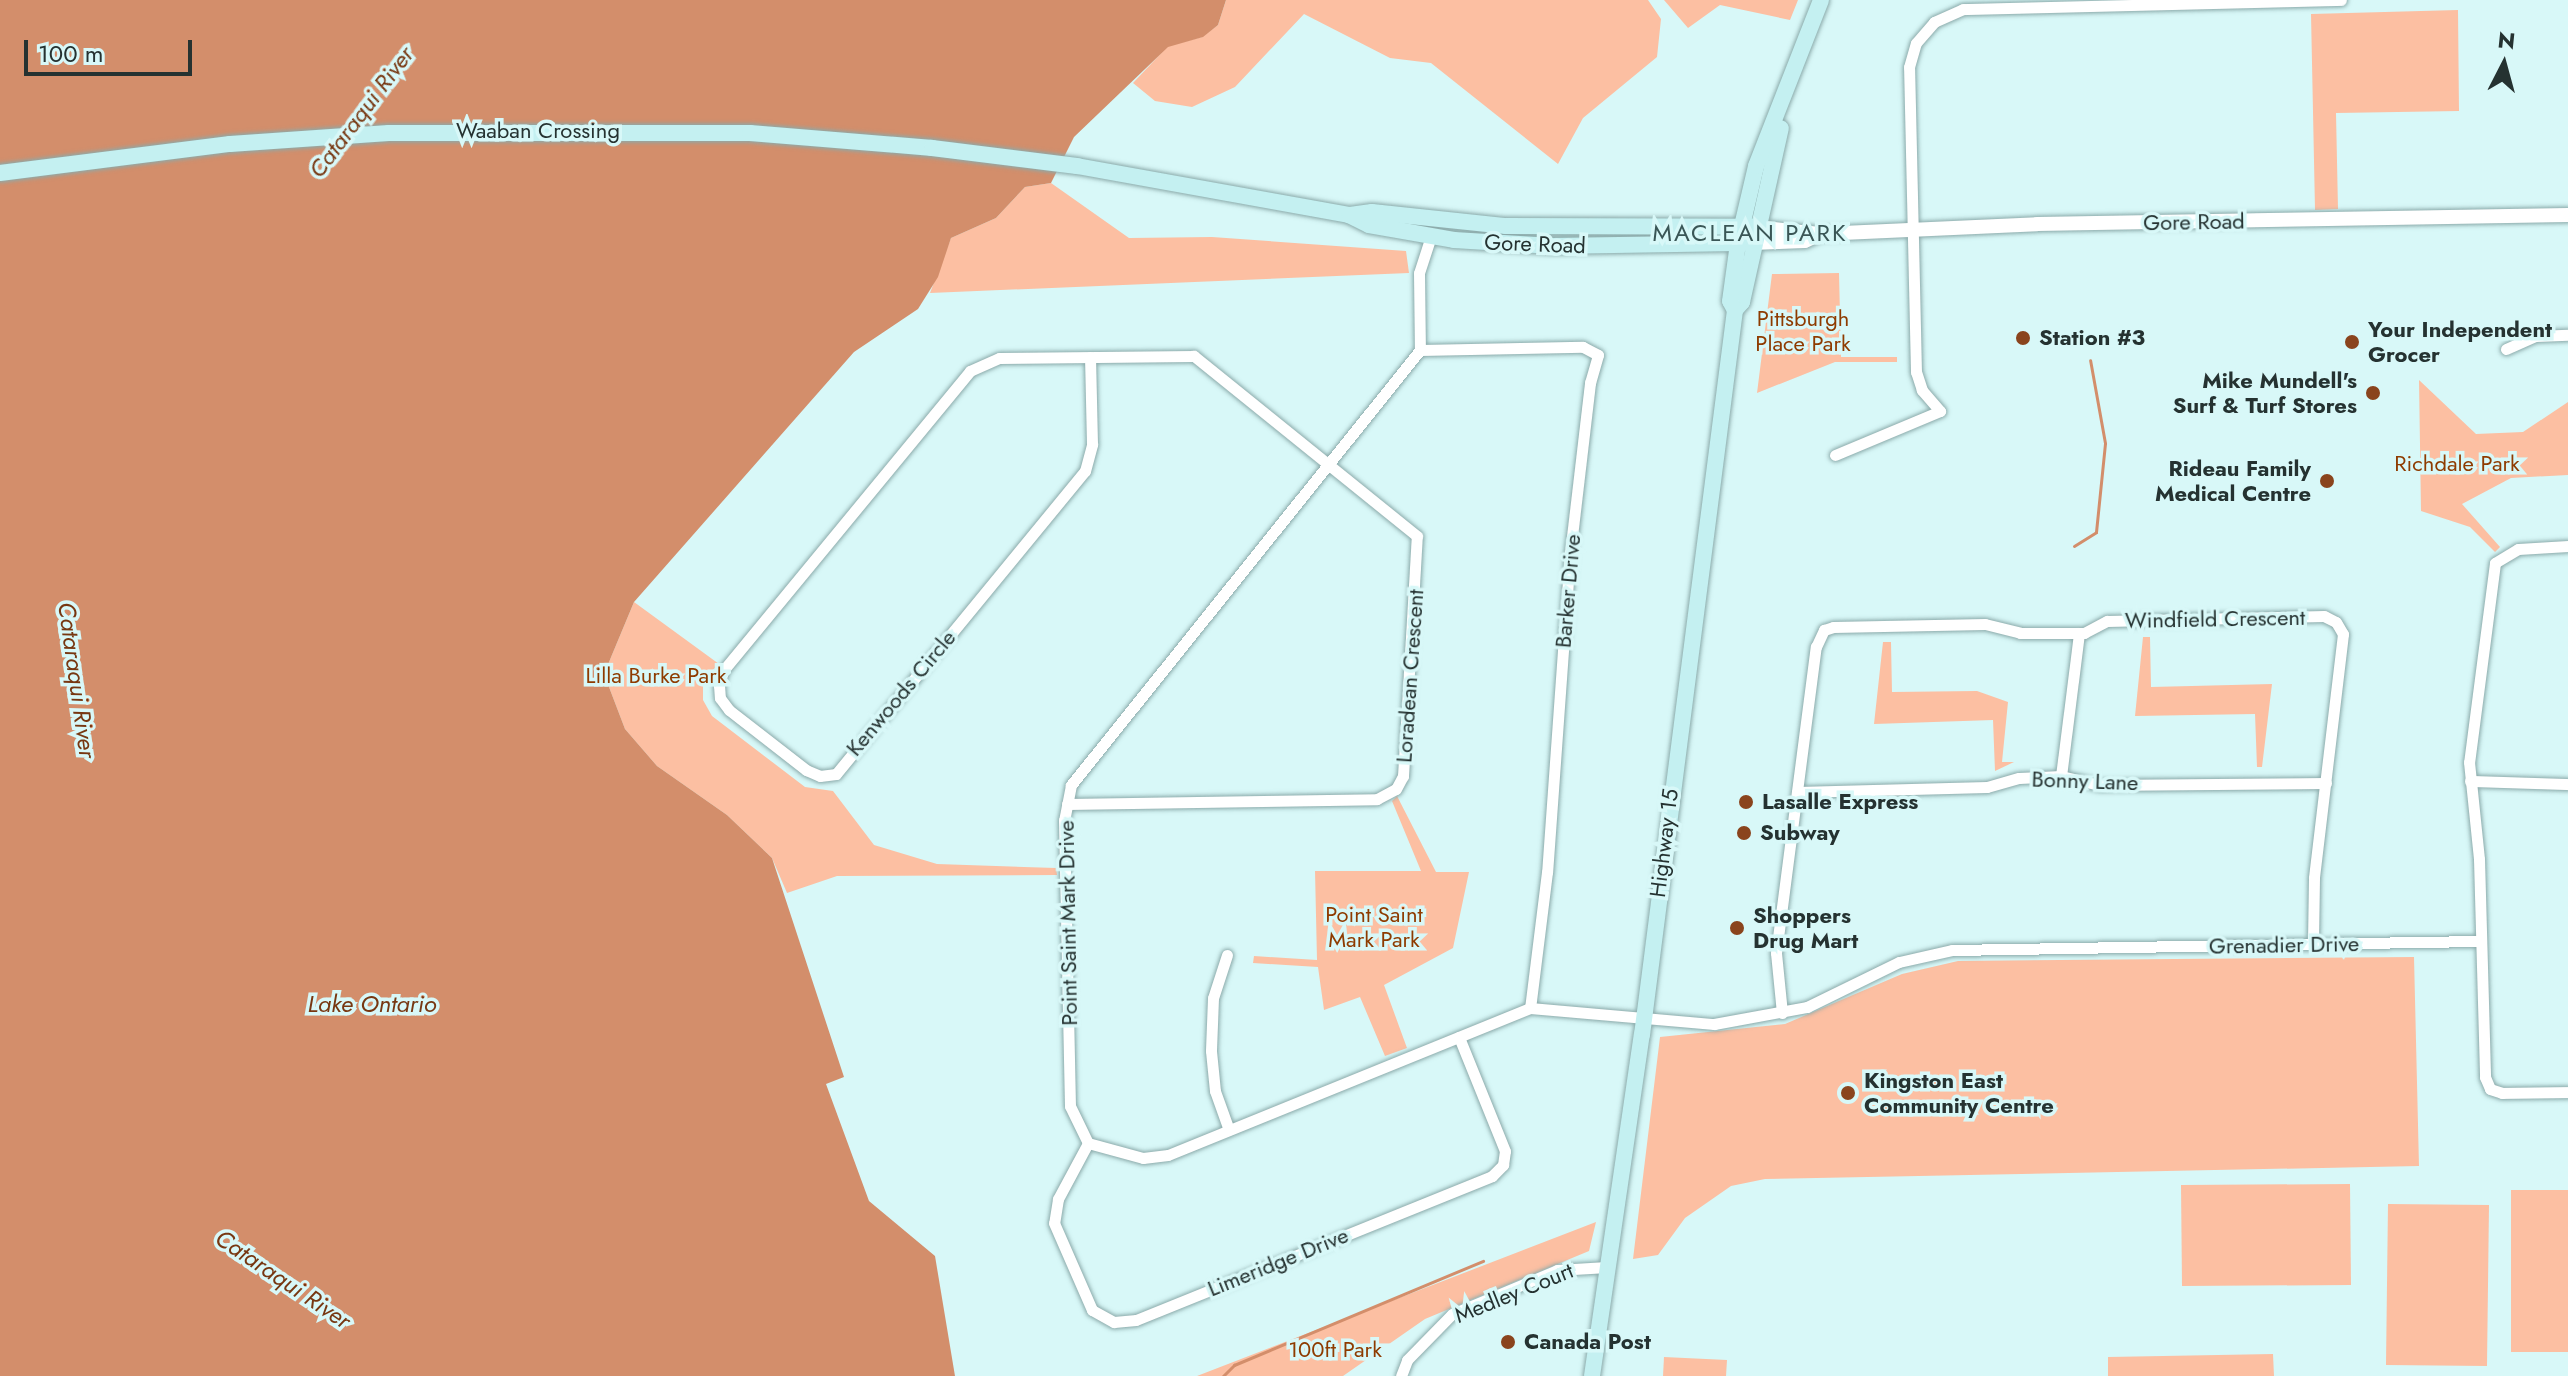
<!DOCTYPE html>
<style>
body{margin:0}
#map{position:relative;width:2568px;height:1376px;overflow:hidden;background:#d8f8f8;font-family:Jost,sans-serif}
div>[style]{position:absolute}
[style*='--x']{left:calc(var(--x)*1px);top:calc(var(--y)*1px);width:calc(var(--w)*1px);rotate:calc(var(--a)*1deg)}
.green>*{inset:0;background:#fcbfa2}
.water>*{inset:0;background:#d38e6b}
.stream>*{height:3px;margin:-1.5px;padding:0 1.5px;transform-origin:1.5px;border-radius:1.5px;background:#d38e6b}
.roads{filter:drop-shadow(0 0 2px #8baaaa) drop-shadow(0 0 2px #8baaaa)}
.minor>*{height:11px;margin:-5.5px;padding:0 5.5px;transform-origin:5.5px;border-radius:5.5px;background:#fff}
.tertiary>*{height:14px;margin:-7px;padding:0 7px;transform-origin:7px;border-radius:7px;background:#fff}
.secondary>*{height:16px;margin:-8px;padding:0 8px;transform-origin:8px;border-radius:8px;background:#c4f0f1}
.dots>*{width:22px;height:22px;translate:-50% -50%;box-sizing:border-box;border:4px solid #d8f8f8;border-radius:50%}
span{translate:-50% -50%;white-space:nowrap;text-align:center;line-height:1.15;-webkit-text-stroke:7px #d8f8f8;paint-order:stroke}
.street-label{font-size:22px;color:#253231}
.park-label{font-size:22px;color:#8e3b00}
.poi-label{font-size:22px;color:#253231;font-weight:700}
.left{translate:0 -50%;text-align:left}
.right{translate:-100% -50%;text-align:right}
.water-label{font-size:24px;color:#773711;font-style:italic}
.neighbourhood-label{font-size:24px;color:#3a5656;letter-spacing:2px}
.north{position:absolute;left:2464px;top:24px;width:80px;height:80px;-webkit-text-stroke:6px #d8f8f8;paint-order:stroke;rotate:6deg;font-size:22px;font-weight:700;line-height:32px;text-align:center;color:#253231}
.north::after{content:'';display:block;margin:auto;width:28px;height:36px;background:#253231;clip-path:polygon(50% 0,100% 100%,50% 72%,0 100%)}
.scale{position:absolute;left:24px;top:40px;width:168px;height:36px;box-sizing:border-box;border:4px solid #253231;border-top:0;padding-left:10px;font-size:24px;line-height:28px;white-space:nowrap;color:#253231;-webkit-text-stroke:6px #d8f8f8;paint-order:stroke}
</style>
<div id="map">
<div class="green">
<i style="clip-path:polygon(1226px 0,1648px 0,1661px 19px,1657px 57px,1583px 118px,1558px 164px,1431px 63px,1390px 58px,1304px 14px,1235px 87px,1192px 107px,1155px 101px,1133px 83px,1168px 46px,1202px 37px,1218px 25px)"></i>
<i style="clip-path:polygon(1664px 0,1798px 0,1790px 20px,1720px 5px,1688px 28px)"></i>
<i style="clip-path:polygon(2458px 10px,2459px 111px,2336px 113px,2338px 209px,2315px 210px,2311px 14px)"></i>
<i style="clip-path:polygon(1051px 183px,1129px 238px,1212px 237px,1406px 251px,1409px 273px,930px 293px,951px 238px,996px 218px,1025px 187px)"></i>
<i style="clip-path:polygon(1839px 273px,1841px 357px,1897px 357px,1897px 362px,1835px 362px,1757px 393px,1772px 274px)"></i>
<i style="clip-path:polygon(2419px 380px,2476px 434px,2523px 432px,2568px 402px,2568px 475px,2511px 478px,2462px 504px,2500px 547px,2495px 552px,2470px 527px,2421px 511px)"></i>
<i style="clip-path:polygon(634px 602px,719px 664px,703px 679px,703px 700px,712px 716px,805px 787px,833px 791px,874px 845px,937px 864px,1056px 868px,1057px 875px,837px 876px,787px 893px,772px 858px,727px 815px,657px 766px,625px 729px,604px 674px)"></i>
<i style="clip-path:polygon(2143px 637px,2150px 637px,2151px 687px,2272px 684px,2262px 767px,2257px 767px,2255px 714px,2135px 716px)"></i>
<i style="clip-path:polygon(1883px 642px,1891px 642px,1892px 692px,1977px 691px,2008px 702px,2002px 762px,2014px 762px,1995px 771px,1993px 720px,1874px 724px)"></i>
<i style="clip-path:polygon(1397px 796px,1436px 872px,1469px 872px,1453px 948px,1384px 985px,1407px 1048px,1385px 1056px,1360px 997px,1324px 1010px,1318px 967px,1253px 963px,1254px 956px,1317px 960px,1315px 871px,1421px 871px,1392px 801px)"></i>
<i style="clip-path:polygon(2414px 957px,2419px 1166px,1765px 1179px,1731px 1186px,1685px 1218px,1658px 1255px,1633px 1259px,1660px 1037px,1785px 1024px,1902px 974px,1958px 961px)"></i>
<i style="clip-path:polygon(2350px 1184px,2351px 1285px,2182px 1286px,2181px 1185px)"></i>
<i style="clip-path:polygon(2511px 1190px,2568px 1190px,2568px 1352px,2511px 1352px)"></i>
<i style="clip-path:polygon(2388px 1204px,2489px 1205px,2487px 1366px,2386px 1365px)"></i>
<i style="clip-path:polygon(1596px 1222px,1589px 1251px,1425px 1319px,1343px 1376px,1197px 1376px)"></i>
<i style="clip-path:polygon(2273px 1354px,2274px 1376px,2108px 1376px,2108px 1357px)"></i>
<i style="clip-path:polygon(1664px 1357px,1727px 1360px,1726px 1376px,1663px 1376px)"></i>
</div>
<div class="water">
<i style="clip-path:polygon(0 0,1226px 0,1218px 25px,1203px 37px,1168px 47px,1074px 137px,1051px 183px,1025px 187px,996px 218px,951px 238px,938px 277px,918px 309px,854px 352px,634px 602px,604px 674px,625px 729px,657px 766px,727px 815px,772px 858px,844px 1077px,826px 1084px,869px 1201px,935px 1256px,955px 1376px,0 1376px)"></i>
</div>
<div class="stream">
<i style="--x:2074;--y:546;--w:26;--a:-32"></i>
<i style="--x:2096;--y:532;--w:89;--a:-84.2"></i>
<i style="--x:2105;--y:443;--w:84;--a:-100.2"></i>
<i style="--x:1223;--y:1376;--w:16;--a:-45"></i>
<i style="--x:1234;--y:1365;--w:270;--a:-22.7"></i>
</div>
<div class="roads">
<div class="minor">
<i style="--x:1431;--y:236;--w:39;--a:108"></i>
<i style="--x:1419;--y:273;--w:77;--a:89.3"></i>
<i style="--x:1420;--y:350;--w:558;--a:128.74"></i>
<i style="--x:1071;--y:785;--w:36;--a:101"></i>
<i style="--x:1064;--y:820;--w:286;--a:88.8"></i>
<i style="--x:1070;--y:1106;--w:41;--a:64.1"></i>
<i style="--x:1088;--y:1143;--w:57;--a:15.3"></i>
<i style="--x:1143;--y:1158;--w:25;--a:-7"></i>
<i style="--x:1168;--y:1155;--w:391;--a:-22.1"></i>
<i style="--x:1530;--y:1008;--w:185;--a:5"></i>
<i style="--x:1714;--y:1024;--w:95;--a:-10.4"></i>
<i style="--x:1807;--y:1007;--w:102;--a:-26.1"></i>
<i style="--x:1899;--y:962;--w:54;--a:-12.8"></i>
<i style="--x:1952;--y:950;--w:528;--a:-0.98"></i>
<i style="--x:2506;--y:349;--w:32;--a:-24"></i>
<i style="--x:2535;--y:336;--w:33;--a:-2"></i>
<i style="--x:1420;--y:350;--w:163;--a:-1.1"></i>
<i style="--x:1583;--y:347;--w:17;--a:28"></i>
<i style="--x:1598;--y:355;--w:29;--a:106"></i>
<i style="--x:1590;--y:383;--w:171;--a:96.7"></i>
<i style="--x:1570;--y:553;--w:320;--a:94.1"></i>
<i style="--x:1547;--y:872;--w:137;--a:97.1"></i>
<i style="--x:1835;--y:455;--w:114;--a:-22.7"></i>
<i style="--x:1940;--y:411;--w:28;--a:-131"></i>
<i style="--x:1922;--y:390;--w:19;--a:-108"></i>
<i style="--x:1916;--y:372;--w:305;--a:-91.3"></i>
<i style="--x:1909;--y:67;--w:25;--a:-74"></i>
<i style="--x:1916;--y:43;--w:28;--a:-49"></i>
<i style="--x:1934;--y:22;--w:32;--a:-24"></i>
<i style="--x:1963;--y:9;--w:378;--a:-1.4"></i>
<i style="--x:2568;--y:546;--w:50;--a:176.6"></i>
<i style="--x:2518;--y:549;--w:27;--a:149"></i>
<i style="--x:2495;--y:563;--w:201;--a:97.4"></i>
<i style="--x:2469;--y:762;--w:98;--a:84.1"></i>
<i style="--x:2479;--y:859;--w:218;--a:88.4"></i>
<i style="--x:2485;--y:1077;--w:13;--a:67"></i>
<i style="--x:2490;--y:1089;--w:13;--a:18"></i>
<i style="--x:2502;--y:1093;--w:66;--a:-0.9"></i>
<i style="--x:2061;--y:776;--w:144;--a:-82.8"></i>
<i style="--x:2470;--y:781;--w:98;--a:1.8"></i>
<i style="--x:1797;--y:792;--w:190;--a:-1.5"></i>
<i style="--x:1987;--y:787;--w:33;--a:-16"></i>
<i style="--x:2019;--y:778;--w:42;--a:-2.7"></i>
<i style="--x:2061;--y:776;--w:39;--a:13"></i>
<i style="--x:2099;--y:785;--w:227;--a:-0.5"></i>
<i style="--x:1067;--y:804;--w:310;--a:-0.9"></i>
<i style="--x:1377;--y:799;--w:21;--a:-28"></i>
<i style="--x:1396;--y:789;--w:15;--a:-62"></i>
<i style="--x:1403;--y:776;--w:240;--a:-86.7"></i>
<i style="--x:1417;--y:536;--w:287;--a:-141.1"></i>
<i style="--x:1194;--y:356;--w:195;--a:179.4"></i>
<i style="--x:999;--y:358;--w:32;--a:156"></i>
<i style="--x:970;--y:371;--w:389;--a:129.5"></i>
<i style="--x:723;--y:671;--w:15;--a:106"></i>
<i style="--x:719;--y:685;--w:13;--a:86"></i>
<i style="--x:720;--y:698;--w:15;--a:53"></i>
<i style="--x:729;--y:710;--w:98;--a:37.9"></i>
<i style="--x:806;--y:770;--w:15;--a:23"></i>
<i style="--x:820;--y:776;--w:16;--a:-7"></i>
<i style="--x:836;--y:774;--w:392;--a:-50.6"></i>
<i style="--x:1085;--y:471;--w:28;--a:-75"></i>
<i style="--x:1092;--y:444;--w:87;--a:-91.3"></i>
<i style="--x:1227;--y:955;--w:45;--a:108"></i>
<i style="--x:1213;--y:998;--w:53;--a:92.2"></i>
<i style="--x:1211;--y:1051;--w:40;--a:84.3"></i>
<i style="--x:1215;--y:1091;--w:41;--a:70.3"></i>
<i style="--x:1782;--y:1013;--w:60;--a:-95.7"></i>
<i style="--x:1776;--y:953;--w:309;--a:-82.6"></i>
<i style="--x:1816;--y:647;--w:19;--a:-65"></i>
<i style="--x:1824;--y:630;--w:9;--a:-18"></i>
<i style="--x:1833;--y:627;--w:152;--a:-1.1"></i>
<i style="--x:1985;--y:624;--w:36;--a:14"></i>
<i style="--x:2020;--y:633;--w:64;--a:0"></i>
<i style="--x:2084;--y:633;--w:26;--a:-28"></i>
<i style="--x:2107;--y:621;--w:217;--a:-1.3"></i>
<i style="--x:2324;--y:616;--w:13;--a:27"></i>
<i style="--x:2336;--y:622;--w:14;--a:60"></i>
<i style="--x:2343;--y:634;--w:246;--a:96.8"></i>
<i style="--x:2314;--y:878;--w:67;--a:90.9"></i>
<i style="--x:1088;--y:1143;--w:64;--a:118.2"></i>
<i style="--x:1058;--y:1199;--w:24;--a:99"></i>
<i style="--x:1054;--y:1223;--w:95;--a:66.4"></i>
<i style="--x:1092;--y:1310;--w:25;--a:29"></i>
<i style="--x:1114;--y:1322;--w:22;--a:-5"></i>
<i style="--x:1136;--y:1320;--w:384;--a:-22"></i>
<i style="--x:1492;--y:1176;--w:16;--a:-45"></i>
<i style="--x:1503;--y:1165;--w:14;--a:-82"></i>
<i style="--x:1505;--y:1151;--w:123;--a:-112"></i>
<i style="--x:1401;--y:1376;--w:17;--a:-69"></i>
<i style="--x:1407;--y:1360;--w:64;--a:-45.6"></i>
<i style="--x:1452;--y:1314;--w:114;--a:-22.7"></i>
<i style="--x:1557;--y:1270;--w:50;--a:-3.4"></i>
</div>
<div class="tertiary">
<i style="--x:1755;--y:227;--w:65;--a:6.1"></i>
<i style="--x:1820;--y:234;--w:217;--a:-2.6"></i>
<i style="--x:2037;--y:224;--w:531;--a:-0.97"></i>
<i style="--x:1752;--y:243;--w:53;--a:-2.2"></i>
<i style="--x:1805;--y:241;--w:17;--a:-25"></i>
</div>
<div class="secondary">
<i style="--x:0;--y:173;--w:232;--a:-7.2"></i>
<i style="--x:230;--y:144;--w:159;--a:-4"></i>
<i style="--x:389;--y:133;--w:361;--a:0"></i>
<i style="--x:750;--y:133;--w:183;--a:4.7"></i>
<i style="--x:932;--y:148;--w:146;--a:7.1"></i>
<i style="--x:1077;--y:166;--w:276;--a:10.2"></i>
<i style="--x:1349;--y:215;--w:22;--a:27"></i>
<i style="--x:1369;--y:225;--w:86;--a:10"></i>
<i style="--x:1454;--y:240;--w:99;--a:3.5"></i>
<i style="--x:1553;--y:246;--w:199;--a:-0.9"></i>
<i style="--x:1350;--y:215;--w:22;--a:-8"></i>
<i style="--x:1372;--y:212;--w:135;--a:6"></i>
<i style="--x:1506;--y:226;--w:249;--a:0.2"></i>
<i style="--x:1735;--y:310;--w:11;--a:-49"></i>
<i style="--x:1742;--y:302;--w:178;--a:-77.4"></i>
<i style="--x:1592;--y:1376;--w:345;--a:-81.7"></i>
<i style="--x:1642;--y:1035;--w:731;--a:-82.69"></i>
<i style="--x:1735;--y:310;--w:10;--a:-119"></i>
<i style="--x:1730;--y:301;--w:59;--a:-82.1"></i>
<i style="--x:1738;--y:243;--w:79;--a:-76.8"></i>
<i style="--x:1756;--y:166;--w:178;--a:-68.6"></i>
</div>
</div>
<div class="dots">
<i style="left:2023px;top:338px;background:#8a441d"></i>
<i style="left:2352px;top:342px;background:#8a441d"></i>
<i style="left:2373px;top:393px;background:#8a441d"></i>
<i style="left:2327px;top:481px;background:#8a441d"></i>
<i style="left:1746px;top:802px;background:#8a441d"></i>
<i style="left:1744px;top:833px;background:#8a441d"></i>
<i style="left:1737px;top:928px;background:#8a441d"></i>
<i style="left:1848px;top:1093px;background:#8a441d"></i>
<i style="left:1508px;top:1342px;background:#8a441d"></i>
</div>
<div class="street-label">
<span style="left:538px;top:131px">Waaban Crossing</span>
<span style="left:2194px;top:222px;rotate:-1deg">Gore Road</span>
<span style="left:1535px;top:244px;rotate:2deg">Gore Road</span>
<span style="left:1568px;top:591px;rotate:-85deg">Barker Drive</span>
<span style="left:2215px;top:619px;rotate:-1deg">Windfield Crescent</span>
<span style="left:1410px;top:676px;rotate:-86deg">Loradean Crescent</span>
<span style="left:901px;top:693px;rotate:-50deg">Kenwoods Circle</span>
<span style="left:2085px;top:781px;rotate:2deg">Bonny Lane</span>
<span style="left:1664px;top:843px;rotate:-83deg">Highway 15</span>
<span style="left:1068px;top:923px;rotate:-91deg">Point Saint Mark Drive</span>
<span style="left:2284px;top:945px;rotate:-1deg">Grenadier Drive</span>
<span style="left:1278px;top:1262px;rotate:-22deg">Limeridge Drive</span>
<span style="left:1514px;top:1293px;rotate:-22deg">Medley Court</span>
</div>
<div class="park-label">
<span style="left:1803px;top:331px">Pittsburgh<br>Place Park</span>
<span style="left:2457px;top:464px">Richdale Park</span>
<span style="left:656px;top:676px">Lilla Burke Park</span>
<span style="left:1374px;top:927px">Point Saint<br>Mark Park</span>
<span style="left:1335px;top:1350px">100ft Park</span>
</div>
<div class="poi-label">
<span class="left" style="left:2368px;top:342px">Your Independent<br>Grocer</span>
<span class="left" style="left:2039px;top:338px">Station #3</span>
<span class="right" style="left:2357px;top:393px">Mike Mundell's<br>Surf &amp; Turf Stores</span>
<span class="right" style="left:2311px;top:481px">Rideau Family<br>Medical Centre</span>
<span class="left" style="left:1762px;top:802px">Lasalle Express</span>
<span class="left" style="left:1760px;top:833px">Subway</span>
<span class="left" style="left:1753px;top:928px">Shoppers<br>Drug Mart</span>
<span class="left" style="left:1864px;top:1093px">Kingston East<br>Community Centre</span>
<span class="left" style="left:1524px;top:1342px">Canada Post</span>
</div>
<div class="water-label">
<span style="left:361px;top:112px;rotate:-53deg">Cataraqui River</span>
<span style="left:77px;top:680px;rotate:82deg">Cataraqui River</span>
<span style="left:372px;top:1004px">Lake Ontario</span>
<span style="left:283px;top:1279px;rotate:34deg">Cataraqui River</span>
</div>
<div class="neighbourhood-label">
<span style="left:1750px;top:233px">MACLEAN PARK</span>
</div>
<div class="north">N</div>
<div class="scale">100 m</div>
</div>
